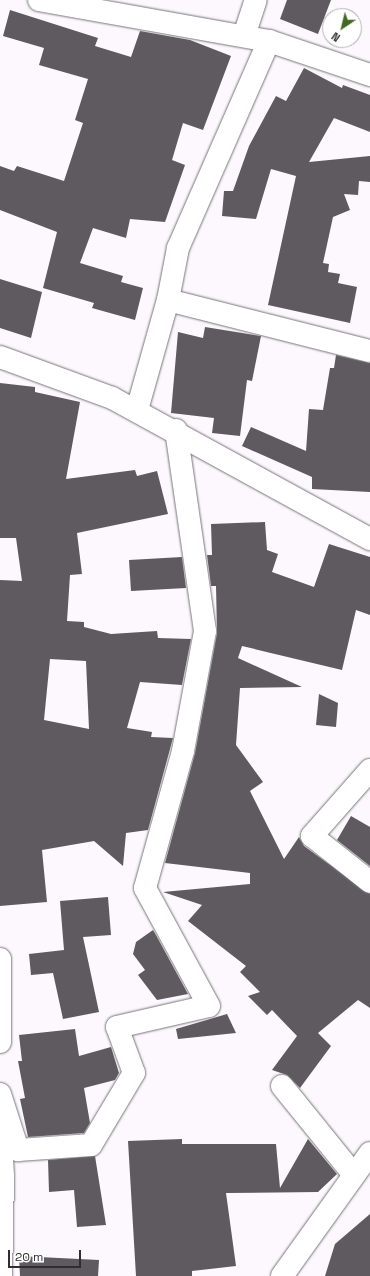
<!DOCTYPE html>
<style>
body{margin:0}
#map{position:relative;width:370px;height:1276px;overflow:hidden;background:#fdf7fe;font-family:"Space Grotesk",sans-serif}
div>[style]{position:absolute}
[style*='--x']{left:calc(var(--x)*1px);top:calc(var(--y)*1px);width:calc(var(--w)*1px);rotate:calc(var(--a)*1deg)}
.building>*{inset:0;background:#5e5a60}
.roads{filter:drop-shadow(0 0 1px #78747a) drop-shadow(0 0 1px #78747a)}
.minor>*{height:22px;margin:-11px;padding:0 11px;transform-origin:11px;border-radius:11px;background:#fff}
span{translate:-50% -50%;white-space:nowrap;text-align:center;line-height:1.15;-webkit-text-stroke:4px #fff;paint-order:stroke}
.north{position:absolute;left:322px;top:8px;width:40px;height:40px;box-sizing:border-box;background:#fff;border:1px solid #acabac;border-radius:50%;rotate:215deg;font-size:11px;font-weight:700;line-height:16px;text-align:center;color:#2f2d30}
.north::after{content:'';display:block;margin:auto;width:14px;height:18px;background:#426923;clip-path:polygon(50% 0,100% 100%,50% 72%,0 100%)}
.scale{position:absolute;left:8px;top:1250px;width:73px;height:18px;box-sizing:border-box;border:2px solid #2f2d30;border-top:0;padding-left:5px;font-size:12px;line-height:14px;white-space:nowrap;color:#2f2d30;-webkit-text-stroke:3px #fff;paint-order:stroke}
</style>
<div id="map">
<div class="building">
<i style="clip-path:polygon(287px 0,331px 0,318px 34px,280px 19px)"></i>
<i style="clip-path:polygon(10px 10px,98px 38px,95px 46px,131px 57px,140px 31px,190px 40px,231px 56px,203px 130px,183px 123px,172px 160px,185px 165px,165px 222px,130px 219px,126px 238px,93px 228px,80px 263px,123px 276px,121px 282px,143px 288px,135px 320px,92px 308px,94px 303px,43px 288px,57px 232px,0 210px,0 166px,14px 171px,17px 166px,64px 181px,83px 123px,75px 120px,88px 79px,39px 65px,44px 48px,3px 36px)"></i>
<i style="clip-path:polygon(304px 68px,342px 88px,343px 85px,370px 95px,370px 132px,334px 118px,309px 162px,370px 156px,370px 182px,359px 181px,358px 195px,344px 194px,350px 210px,333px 217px,323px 263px,329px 264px,328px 272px,340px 274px,338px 283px,357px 287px,350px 323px,268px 305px,296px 176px,271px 169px,256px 219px,222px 216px,224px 191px,233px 191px,249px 146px,276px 96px,286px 101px)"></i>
<i style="clip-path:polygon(0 279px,42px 292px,31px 338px,0 328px)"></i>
<i style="clip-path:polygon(205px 327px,261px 336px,252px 381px,247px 380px,240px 436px,212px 433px,214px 418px,171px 413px,178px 332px,203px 338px)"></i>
<i style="clip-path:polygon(336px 355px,370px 363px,370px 492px,312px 489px,312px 477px,242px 446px,251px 427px,306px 451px,309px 409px,323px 410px,330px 368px,334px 368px)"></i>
<i style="clip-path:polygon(evenodd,0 383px,35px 387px,35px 392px,80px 402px,66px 479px,135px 470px,137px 476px,157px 471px,168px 514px,77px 533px,82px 574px,70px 575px,67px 621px,84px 622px,84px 627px,111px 634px,157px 631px,158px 638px,191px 639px,182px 685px,140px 682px,127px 728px,152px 732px,151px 737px,173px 738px,148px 830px,126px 833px,123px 866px,94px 841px,42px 850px,47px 902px,0 906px,0 580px,22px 581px,16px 538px,0 538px,0 383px,50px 659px,86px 661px,89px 729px,44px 720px,50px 659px)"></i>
<i style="clip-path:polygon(265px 522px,267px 550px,278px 554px,272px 572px,314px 587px,329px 544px,370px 557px,370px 615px,356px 610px,342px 670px,242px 646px,238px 658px,302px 687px,240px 688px,236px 745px,263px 782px,250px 791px,284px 859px,299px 837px,304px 846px,370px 894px,370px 1008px,358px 1000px,318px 1033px,331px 1046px,300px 1088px,287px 1075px,272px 1070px,297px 1036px,272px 1010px,267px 1015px,248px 996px,260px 992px,240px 972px,246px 966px,188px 921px,202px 905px,163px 892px,250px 884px,250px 873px,165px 863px,195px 753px,217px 633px,216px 586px,211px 586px,207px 555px,212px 555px,211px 524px)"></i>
<i style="clip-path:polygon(182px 557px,186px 588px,131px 591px,129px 560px)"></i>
<i style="clip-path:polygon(319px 694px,338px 703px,336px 727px,316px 725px)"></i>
<i style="clip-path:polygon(351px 816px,370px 827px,370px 866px,337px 840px)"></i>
<i style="clip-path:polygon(108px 897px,111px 935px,83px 937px,99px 1012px,63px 1019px,53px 973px,31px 975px,29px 954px,64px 950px,60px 901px)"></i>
<i style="clip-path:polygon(153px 930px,156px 935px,188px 994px,157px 1000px,138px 975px,145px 970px,133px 954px,136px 942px)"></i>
<i style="clip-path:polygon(227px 1014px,236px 1033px,178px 1039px,176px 1029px)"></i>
<i style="clip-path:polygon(75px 1029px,79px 1056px,111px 1047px,119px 1073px,115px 1080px,84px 1088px,90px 1123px,84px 1133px,28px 1137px,20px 1099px,25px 1098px,18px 1061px,22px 1061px,19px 1035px)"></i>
<i style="clip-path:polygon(182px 1139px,182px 1144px,276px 1144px,280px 1188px,308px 1139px,337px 1174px,318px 1192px,226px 1193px,236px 1266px,192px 1271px,192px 1276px,136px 1276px,128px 1141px)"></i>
<i style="clip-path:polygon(95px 1156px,106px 1225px,77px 1227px,74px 1190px,49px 1192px,48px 1160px)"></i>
<i style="clip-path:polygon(370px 1214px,370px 1276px,325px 1276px,335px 1244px)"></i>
<i style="clip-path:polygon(19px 1256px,99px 1260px,98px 1276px,20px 1276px)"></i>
</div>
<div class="roads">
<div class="minor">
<i style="--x:39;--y:0;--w:234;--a:10.1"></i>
<i style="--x:269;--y:41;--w:107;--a:18.6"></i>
<i style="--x:244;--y:36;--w:38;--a:-72"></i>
<i style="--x:168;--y:300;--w:208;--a:14.2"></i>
<i style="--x:0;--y:357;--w:119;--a:20.1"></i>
<i style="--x:112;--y:398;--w:294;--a:28.7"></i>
<i style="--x:137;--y:410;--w:114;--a:-74.3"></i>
<i style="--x:168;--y:300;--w:53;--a:-79.1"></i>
<i style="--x:178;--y:248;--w:226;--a:-66.3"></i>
<i style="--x:370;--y:770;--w:88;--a:131.3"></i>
<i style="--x:312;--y:836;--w:74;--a:38.4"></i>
<i style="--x:0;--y:959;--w:83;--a:90"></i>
<i style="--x:282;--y:1086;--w:114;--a:51"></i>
<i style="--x:0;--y:1094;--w:59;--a:72.2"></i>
<i style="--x:18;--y:1150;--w:73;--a:-3.9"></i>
<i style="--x:91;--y:1145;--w:84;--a:-59.2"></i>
<i style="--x:134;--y:1073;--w:49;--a:-110.3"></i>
<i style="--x:117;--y:1027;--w:94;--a:-12.9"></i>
<i style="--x:209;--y:1006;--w:134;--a:-118.5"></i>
<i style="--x:145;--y:888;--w:142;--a:-74.5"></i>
<i style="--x:183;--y:751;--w:122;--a:-79.6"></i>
<i style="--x:205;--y:631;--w:203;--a:-98.2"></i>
<i style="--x:0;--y:1121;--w:55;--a:86.9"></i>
<i style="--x:3;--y:1176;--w:100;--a:91.1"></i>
<i style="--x:282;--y:1276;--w:151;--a:-54.4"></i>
</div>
</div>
<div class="north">N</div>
<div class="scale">20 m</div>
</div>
